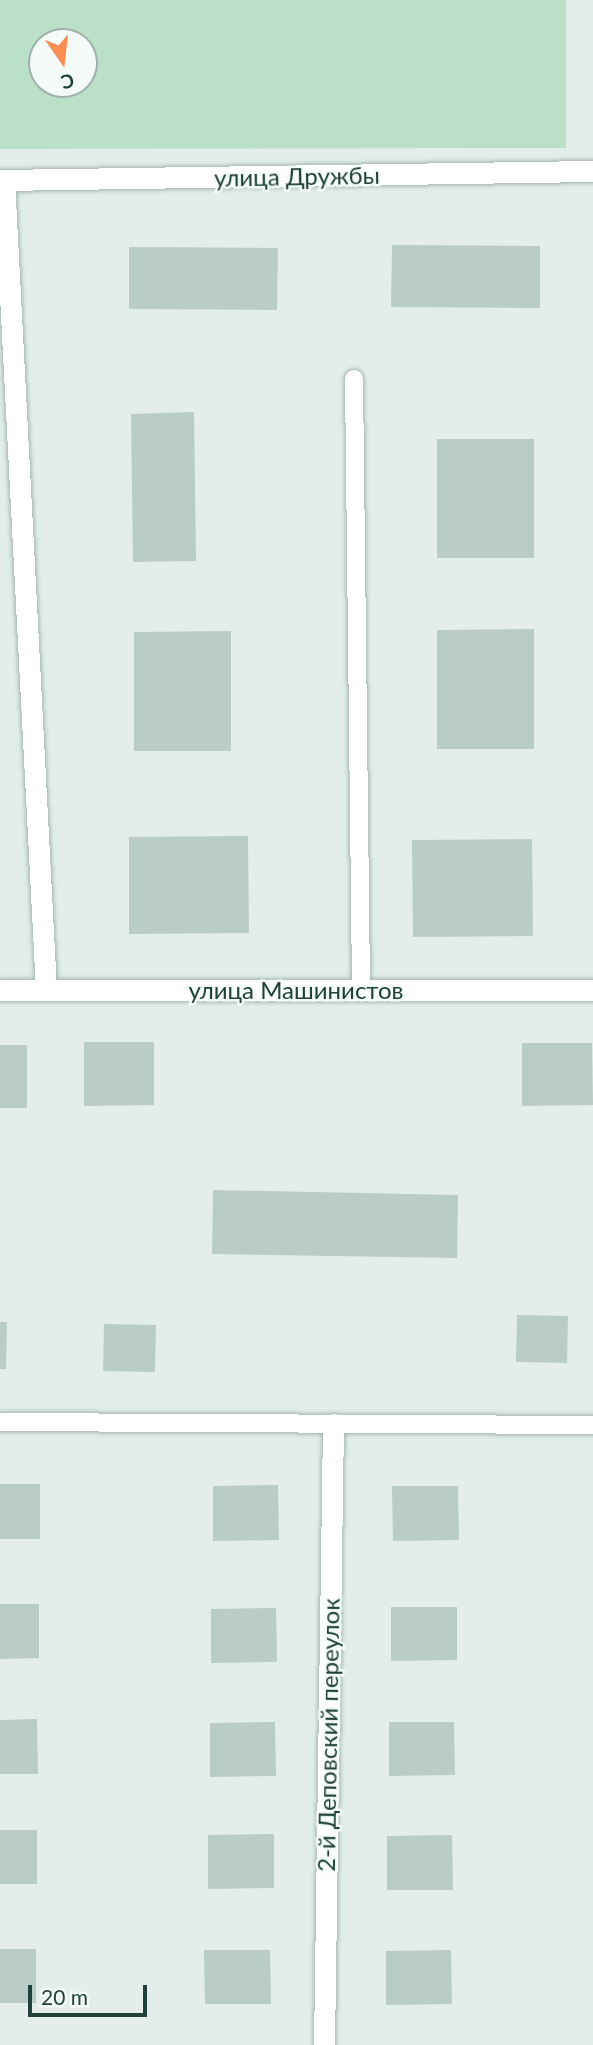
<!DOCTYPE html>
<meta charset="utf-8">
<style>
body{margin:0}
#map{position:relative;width:593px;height:2045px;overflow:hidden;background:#e3eeea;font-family:Lato,sans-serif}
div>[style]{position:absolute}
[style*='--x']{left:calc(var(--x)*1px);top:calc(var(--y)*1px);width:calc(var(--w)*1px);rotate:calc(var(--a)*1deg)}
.green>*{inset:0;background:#bae1c8}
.building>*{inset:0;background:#baccc6}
.roads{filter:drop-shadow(0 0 2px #a5b7b2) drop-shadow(0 0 2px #a5b7b2)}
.lane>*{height:18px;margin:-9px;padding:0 9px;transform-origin:9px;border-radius:9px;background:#fff}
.street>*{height:21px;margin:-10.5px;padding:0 10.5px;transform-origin:10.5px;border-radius:10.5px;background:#fff}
span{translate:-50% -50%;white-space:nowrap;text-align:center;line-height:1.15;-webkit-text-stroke:5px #f4faf7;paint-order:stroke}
.street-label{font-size:24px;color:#21413b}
.north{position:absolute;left:28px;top:28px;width:70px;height:70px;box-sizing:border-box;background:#f4faf7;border:2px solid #a0b0ac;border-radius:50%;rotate:166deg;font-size:19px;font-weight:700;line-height:28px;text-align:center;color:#21413b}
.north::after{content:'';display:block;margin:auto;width:24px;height:32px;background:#fd8d51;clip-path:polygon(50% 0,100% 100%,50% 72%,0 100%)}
.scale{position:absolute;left:28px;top:1985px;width:119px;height:32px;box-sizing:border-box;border:4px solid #21413b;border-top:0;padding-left:9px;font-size:21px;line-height:24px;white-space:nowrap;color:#21413b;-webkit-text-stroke:5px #f4faf7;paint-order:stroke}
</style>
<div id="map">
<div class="green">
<i style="clip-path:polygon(evenodd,0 0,566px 0,566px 148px,0 149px,0 0,42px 42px,84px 42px,84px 84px,42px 84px,42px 42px)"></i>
</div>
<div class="building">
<i style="clip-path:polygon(392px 245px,540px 246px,540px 308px,391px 307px)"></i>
<i style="clip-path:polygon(129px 247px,278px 248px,277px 310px,129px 309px)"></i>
<i style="clip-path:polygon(194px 412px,196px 561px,133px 562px,131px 414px)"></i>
<i style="clip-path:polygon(437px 439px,534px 439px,534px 558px,437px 558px)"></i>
<i style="clip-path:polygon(534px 629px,534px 749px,437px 749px,437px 630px)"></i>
<i style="clip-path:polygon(231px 631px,231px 751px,134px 751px,134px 632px)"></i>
<i style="clip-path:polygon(248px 836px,249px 933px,129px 934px,129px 837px)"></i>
<i style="clip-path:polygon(532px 839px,533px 936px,413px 937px,412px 840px)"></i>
<i style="clip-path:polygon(84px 1042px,154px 1042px,154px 1105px,84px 1106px)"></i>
<i style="clip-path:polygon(522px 1043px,592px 1043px,593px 1105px,522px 1106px)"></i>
<i style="clip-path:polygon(0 1045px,27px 1045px,27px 1108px,0 1108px)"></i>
<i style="clip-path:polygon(213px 1190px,458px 1195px,457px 1258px,212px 1254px)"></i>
<i style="clip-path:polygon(517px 1315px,568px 1316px,567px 1363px,516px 1362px)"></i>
<i style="clip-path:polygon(0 1322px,7px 1322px,6px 1369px,0 1369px)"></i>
<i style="clip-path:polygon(104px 1324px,156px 1325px,155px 1372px,103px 1371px)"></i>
<i style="clip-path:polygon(0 1484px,40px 1484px,40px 1539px,0 1539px)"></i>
<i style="clip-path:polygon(278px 1485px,279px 1540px,213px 1541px,213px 1486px)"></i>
<i style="clip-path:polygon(392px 1486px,458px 1486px,459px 1540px,393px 1541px)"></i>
<i style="clip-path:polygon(0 1604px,39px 1604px,39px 1658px,0 1659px)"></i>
<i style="clip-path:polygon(391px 1607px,457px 1607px,457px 1660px,391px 1661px)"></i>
<i style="clip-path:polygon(276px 1608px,277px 1662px,211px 1663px,211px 1609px)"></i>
<i style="clip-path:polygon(37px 1719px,38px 1774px,0 1774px,0 1720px)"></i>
<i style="clip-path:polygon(275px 1722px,276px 1776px,210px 1777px,210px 1723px)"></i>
<i style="clip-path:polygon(389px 1722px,454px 1722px,455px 1775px,389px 1776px)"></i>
<i style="clip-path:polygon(0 1830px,37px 1830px,37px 1884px,0 1884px)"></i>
<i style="clip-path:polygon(274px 1834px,274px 1888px,208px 1889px,208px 1835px)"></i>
<i style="clip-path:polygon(452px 1835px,453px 1890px,387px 1890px,387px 1836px)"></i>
<i style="clip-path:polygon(0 1949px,36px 1949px,36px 2003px,0 2003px)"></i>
<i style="clip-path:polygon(204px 1950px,270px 1950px,271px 2004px,205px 2004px)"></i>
<i style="clip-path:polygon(451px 1950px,452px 2004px,386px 2005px,386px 1951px)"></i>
</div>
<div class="roads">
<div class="lane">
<i style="--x:354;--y:379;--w:611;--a:89.34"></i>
<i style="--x:0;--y:1422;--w:593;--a:0.29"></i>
</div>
<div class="street">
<i style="--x:0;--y:180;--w:593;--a:-0.87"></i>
<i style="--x:4;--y:180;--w:810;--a:87.03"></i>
<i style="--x:0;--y:990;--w:593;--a:0"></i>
<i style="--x:324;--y:2045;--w:621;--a:-89.17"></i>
</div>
</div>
<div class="street-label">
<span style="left:297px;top:176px;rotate:-1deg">улица Дружбы</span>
<span style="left:296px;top:990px">улица Машинистов</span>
<span style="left:328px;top:1735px;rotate:-89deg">2-й Деповский переулок</span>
</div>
<div class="north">С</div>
<div class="scale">20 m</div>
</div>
